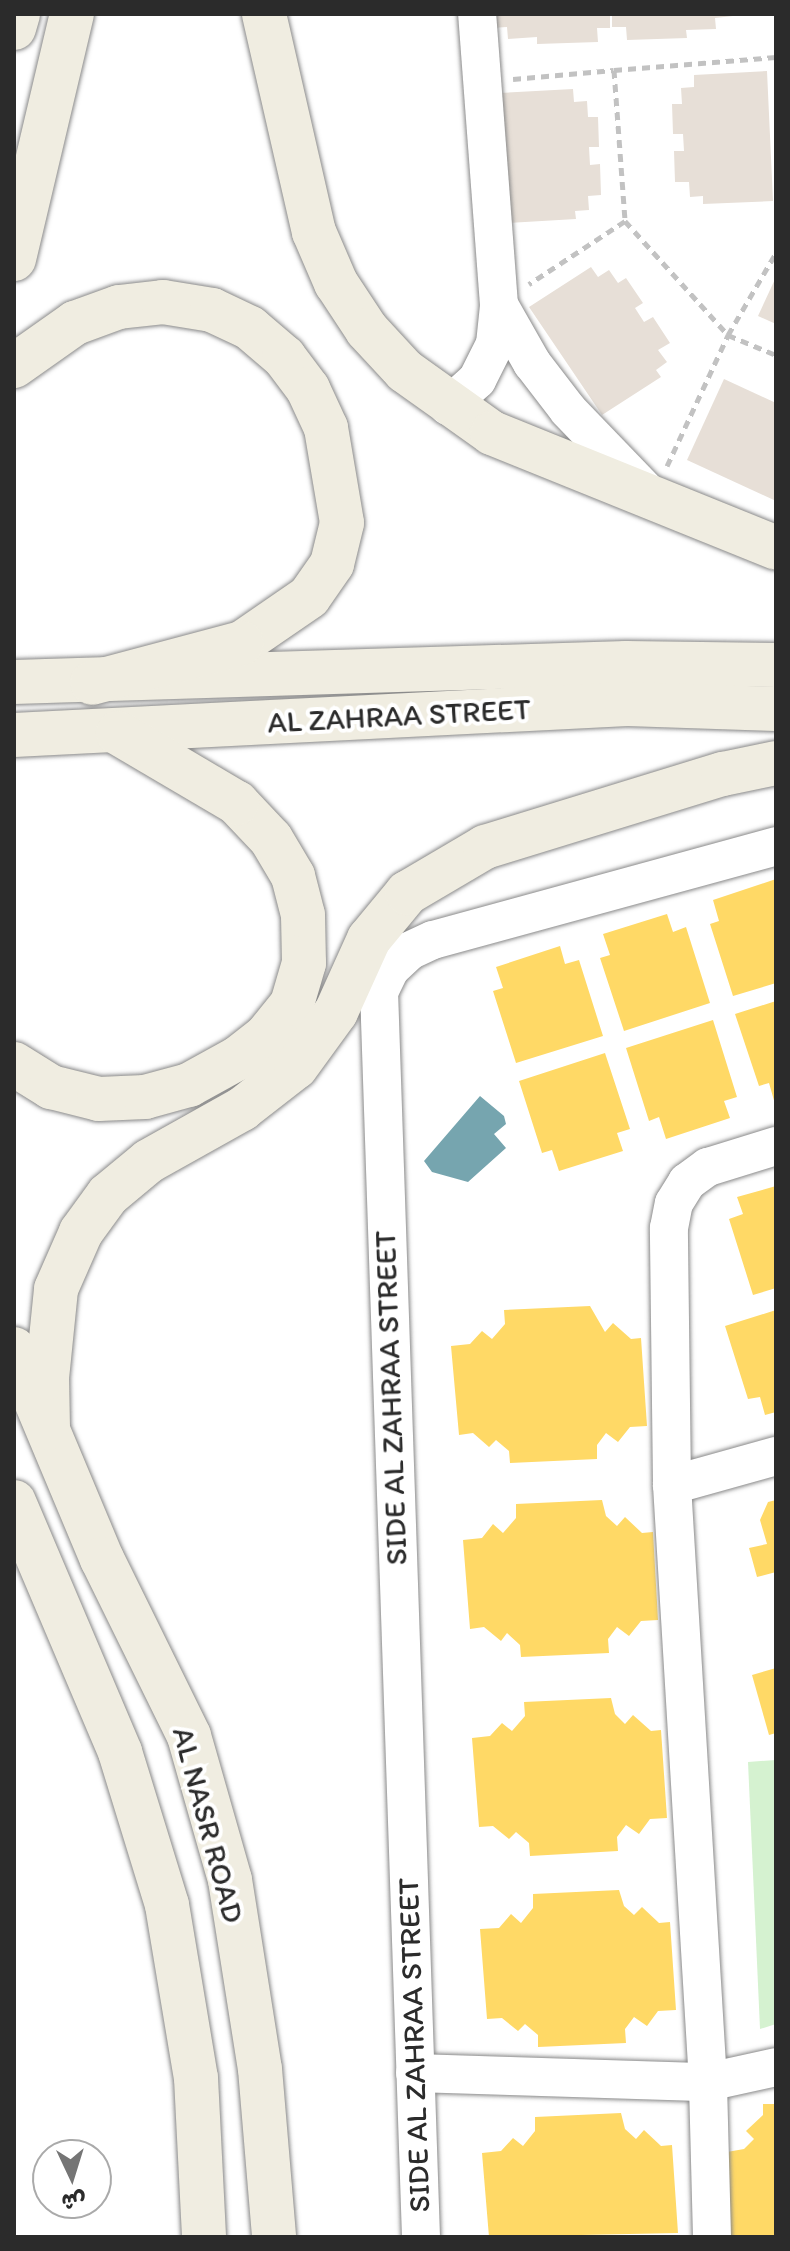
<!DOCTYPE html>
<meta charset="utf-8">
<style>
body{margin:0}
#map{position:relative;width:790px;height:2251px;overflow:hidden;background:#fff;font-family:Itim,"Playpen Sans Arabic",sans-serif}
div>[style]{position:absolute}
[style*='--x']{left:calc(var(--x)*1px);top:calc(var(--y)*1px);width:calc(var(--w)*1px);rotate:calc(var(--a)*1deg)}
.green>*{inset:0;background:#d5f2d0}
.homes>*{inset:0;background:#ffd966}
.public>*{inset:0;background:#76a5af}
.building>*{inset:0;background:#e7dfd7}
.path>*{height:5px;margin-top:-2.5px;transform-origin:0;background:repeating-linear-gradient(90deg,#c2c2c2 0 8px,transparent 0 14px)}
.roads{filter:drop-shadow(0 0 2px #8a8a8a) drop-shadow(0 0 2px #8a8a8a)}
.minor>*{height:38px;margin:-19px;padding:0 19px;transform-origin:19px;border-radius:19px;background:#fff}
.major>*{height:44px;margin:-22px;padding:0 22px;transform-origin:22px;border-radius:22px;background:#f0ede1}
.highway>*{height:44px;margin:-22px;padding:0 22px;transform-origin:22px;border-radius:22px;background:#f0ede1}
span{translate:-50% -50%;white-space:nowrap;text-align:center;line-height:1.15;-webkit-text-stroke:8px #fff;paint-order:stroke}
.street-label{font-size:30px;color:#2b2b2b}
.frame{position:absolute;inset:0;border:16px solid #2b2b2b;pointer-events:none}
.north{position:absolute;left:32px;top:2139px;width:80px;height:80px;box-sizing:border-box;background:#fff;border:2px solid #aaa;border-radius:50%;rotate:176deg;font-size:22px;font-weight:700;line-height:32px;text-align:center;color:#2b2b2b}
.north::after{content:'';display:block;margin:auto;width:28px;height:36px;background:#757575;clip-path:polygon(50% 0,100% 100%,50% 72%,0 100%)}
</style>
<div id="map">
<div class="green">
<i style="clip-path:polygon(776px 1760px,776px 2024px,760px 2029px,748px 1762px)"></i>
</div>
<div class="homes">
<i style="clip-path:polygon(776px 879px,776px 983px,733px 996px,710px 924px,719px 921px,713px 900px)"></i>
<i style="clip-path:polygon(667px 914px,673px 932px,686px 927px,710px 1003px,624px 1031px,600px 958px,610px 955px,603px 934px)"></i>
<i style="clip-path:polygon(560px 946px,565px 964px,579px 960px,603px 1036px,516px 1063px,493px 991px,503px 988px,496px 967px)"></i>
<i style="clip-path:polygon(776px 1001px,776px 1104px,775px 1104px,769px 1083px,759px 1086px,735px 1014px)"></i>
<i style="clip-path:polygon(713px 1020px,737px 1097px,724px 1101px,730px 1118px,666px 1139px,659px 1117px,649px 1121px,626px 1048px)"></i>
<i style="clip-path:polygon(605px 1053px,630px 1129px,617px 1133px,623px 1151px,559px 1171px,552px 1150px,542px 1153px,519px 1081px)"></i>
<i style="clip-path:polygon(776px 1186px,776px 1288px,753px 1295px,729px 1219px,743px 1214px,737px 1197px)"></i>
<i style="clip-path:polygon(590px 1306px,605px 1332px,613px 1323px,631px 1339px,641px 1338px,647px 1426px,630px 1427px,618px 1442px,606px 1433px,597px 1445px,597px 1459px,510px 1463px,509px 1451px,496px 1440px,489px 1447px,473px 1433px,459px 1435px,451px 1346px,470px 1344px,482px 1331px,492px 1339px,505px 1324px,504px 1310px)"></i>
<i style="clip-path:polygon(776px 1310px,776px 1412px,765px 1415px,760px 1397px,748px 1399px,725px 1326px)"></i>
<i style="clip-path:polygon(602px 1500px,606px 1516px,617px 1526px,625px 1517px,642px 1533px,653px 1532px,658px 1620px,641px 1621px,629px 1636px,617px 1627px,608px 1639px,609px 1653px,521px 1657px,520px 1645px,507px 1633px,501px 1641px,484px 1627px,470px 1629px,463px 1540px,482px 1538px,493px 1524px,503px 1533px,516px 1518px,516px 1504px)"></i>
<i style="clip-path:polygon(776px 1500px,776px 1572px,757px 1577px,749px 1548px,767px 1544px,760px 1520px,768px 1502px)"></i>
<i style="clip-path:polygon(776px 1668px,776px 1733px,769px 1735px,752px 1675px)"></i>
<i style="clip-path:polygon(611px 1698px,615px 1714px,625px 1724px,633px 1715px,651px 1731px,661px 1730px,667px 1818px,650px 1819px,639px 1834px,626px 1825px,617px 1837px,618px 1851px,530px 1856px,529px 1843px,516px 1832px,509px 1839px,493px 1826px,479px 1827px,472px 1738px,490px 1736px,502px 1723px,512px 1731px,525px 1716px,524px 1702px)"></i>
<i style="clip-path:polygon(619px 1890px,624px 1906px,634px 1915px,642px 1907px,659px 1923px,670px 1922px,676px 2010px,658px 2011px,647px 2026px,634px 2017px,625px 2029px,626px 2043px,538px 2047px,538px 2035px,525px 2024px,518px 2031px,502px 2018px,487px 2019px,480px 1929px,499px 1928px,511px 1914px,521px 1923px,533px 1908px,533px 1894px)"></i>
<i style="clip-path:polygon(763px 2104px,776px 2104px,776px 2237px,725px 2237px,727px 2152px,744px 2149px,754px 2139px,746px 2131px,763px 2115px)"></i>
<i style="clip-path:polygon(621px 2113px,625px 2129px,636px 2139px,644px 2130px,661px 2146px,672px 2145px,678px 2233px,489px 2237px,482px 2153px,501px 2151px,513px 2138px,523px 2146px,535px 2131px,535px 2117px)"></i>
</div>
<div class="public">
<i style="clip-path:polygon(480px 1096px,504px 1116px,506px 1124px,494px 1134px,506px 1148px,468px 1182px,432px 1172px,424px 1161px)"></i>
</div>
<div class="building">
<i style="clip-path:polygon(491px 14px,610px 14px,610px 28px,597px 28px,598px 42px,537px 44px,537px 37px,508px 39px,507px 27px,491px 28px)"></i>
<i style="clip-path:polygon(612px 14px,733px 14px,733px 16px,715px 18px,716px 29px,686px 30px,687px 38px,627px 40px,626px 27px,612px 27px)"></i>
<i style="clip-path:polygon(767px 71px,773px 201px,703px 204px,703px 196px,690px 197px,689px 182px,675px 182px,674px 151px,684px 151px,683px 134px,673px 134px,672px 104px,682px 104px,681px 88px,694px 87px,694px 75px)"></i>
<i style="clip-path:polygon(573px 89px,574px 102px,587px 101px,588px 117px,598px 117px,599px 147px,589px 147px,590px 165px,600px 164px,601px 195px,588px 196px,589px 210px,575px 211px,576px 219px,506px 223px,499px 93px)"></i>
<i style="clip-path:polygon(591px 267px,598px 277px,609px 270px,618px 283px,626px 278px,643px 303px,635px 308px,644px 322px,653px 317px,670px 343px,658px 350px,667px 362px,656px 370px,661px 377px,602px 415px,529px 307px)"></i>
<i style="clip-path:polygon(776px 277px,776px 324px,758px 316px)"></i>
<i style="clip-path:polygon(724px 379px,776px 403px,776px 501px,687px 460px)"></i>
</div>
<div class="path">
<i style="--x:614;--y:70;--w:163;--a:-4.6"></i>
<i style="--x:513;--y:79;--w:101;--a:-5.1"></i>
<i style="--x:614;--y:70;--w:151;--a:85.8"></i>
<i style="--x:625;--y:221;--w:115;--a:146.7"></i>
<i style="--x:625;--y:221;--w:154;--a:47.9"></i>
<i style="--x:728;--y:335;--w:52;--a:22.6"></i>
<i style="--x:667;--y:466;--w:145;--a:-65"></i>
<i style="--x:728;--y:335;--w:95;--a:-59.7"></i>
</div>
<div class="roads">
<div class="minor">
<i style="--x:499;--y:305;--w:67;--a:60.4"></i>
<i style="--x:532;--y:363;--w:59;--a:52.5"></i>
<i style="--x:568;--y:410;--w:112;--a:46.1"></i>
<i style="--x:448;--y:406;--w:39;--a:-42"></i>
<i style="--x:477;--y:380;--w:40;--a:-63.4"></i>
<i style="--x:495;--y:344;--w:39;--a:-84"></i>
<i style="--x:499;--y:305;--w:292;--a:-94.3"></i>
<i style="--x:672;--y:1485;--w:108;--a:-15.6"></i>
<i style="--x:415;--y:2073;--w:293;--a:1.8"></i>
<i style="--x:708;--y:2082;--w:70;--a:-12.4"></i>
<i style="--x:421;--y:2237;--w:1246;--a:-91.93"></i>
<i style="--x:379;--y:992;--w:25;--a:-64"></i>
<i style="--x:390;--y:969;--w:26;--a:-43"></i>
<i style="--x:409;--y:951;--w:26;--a:-25"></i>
<i style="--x:433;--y:940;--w:356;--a:-15.3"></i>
<i style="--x:712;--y:2237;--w:155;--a:-91.5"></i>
<i style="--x:708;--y:2082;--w:598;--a:-93.45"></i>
<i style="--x:672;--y:1485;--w:257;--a:-90.7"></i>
<i style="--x:669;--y:1228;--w:25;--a:-79"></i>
<i style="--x:674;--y:1203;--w:25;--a:-58"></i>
<i style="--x:687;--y:1182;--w:26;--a:-36"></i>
<i style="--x:708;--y:1167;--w:71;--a:-17.2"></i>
</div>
<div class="major">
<i style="--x:14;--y:682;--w:612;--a:-1.78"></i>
<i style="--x:626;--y:663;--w:150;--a:0.8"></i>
<i style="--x:14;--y:735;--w:614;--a:-2.9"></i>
<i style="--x:627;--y:704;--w:149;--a:1.9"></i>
</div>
<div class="highway">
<i style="--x:264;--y:14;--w:224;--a:77.1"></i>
<i style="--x:314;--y:232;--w:56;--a:66.7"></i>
<i style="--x:336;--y:283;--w:56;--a:56.6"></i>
<i style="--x:367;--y:330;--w:56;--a:47.2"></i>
<i style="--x:405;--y:371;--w:107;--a:35.5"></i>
<i style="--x:492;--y:433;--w:306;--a:22"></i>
<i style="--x:14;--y:28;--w:15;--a:-74"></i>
<i style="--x:14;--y:259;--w:252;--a:-76.7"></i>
<i style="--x:14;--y:366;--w:75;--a:-35.2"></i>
<i style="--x:75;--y:323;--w:47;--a:-20"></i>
<i style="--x:119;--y:307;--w:44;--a:-6.5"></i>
<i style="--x:163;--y:302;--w:50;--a:9.3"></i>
<i style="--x:212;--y:310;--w:42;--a:25.3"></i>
<i style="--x:250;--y:328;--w:45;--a:40.5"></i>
<i style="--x:284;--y:357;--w:40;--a:53"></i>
<i style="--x:308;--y:389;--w:43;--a:65.2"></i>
<i style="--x:326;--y:428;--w:96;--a:80.4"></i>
<i style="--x:342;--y:523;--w:42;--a:103.7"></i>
<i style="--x:332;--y:564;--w:40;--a:124.9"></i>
<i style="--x:309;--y:597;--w:81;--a:145.5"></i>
<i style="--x:242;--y:643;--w:155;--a:165.1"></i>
<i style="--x:14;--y:1064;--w:44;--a:31.9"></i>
<i style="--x:51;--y:1087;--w:49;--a:14"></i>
<i style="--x:99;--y:1099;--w:46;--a:-2.5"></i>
<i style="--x:145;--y:1097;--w:46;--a:-15.3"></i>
<i style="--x:189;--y:1085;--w:56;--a:-28.9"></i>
<i style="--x:238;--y:1058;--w:36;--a:-38"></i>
<i style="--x:266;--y:1036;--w:41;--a:-50.9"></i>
<i style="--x:292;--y:1004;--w:43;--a:-73.7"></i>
<i style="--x:304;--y:963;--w:48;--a:-91.2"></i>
<i style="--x:303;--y:915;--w:40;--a:-104.4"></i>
<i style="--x:293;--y:876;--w:43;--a:-120.7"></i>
<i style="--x:271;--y:839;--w:50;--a:-133.4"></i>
<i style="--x:237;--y:803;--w:138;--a:-149.5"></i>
<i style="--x:14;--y:1349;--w:228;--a:67.3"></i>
<i style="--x:102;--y:1559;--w:197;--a:63.8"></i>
<i style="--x:189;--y:1736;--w:150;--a:74.1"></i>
<i style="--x:230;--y:1880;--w:191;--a:81"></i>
<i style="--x:260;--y:2069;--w:169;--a:85.2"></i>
<i style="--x:48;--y:1428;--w:50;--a:-91.1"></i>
<i style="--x:47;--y:1378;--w:89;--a:-84.2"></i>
<i style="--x:56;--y:1289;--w:62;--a:-66.3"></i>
<i style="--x:81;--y:1232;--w:46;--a:-53.9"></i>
<i style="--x:108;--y:1195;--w:53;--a:-39.7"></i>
<i style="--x:149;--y:1161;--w:107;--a:-29.2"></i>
<i style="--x:242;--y:1109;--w:68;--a:-37.9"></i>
<i style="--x:296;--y:1067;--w:68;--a:-54"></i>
<i style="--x:336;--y:1012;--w:80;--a:-65.7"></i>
<i style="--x:369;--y:939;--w:60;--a:-50.4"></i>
<i style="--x:407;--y:893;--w:91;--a:-30.5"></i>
<i style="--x:485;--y:847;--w:249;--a:-17.1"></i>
<i style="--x:723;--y:774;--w:54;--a:-11.7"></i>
<i style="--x:14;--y:1502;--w:272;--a:67"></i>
<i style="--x:120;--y:1752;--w:160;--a:72.9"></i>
<i style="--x:167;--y:1905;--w:175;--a:80.5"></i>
<i style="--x:196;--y:2078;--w:159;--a:87.1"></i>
</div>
</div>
<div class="street-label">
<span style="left:399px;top:716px;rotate:-3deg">AL ZAHRAA STREET</span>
<span style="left:391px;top:1398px;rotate:-92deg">SIDE AL ZAHRAA STREET</span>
<span style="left:208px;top:1825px;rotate:75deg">AL NASR ROAD</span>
<span style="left:414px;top:2045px;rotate:-92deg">SIDE AL ZAHRAA STREET</span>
</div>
<div class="frame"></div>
<div class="north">ش</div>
</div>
